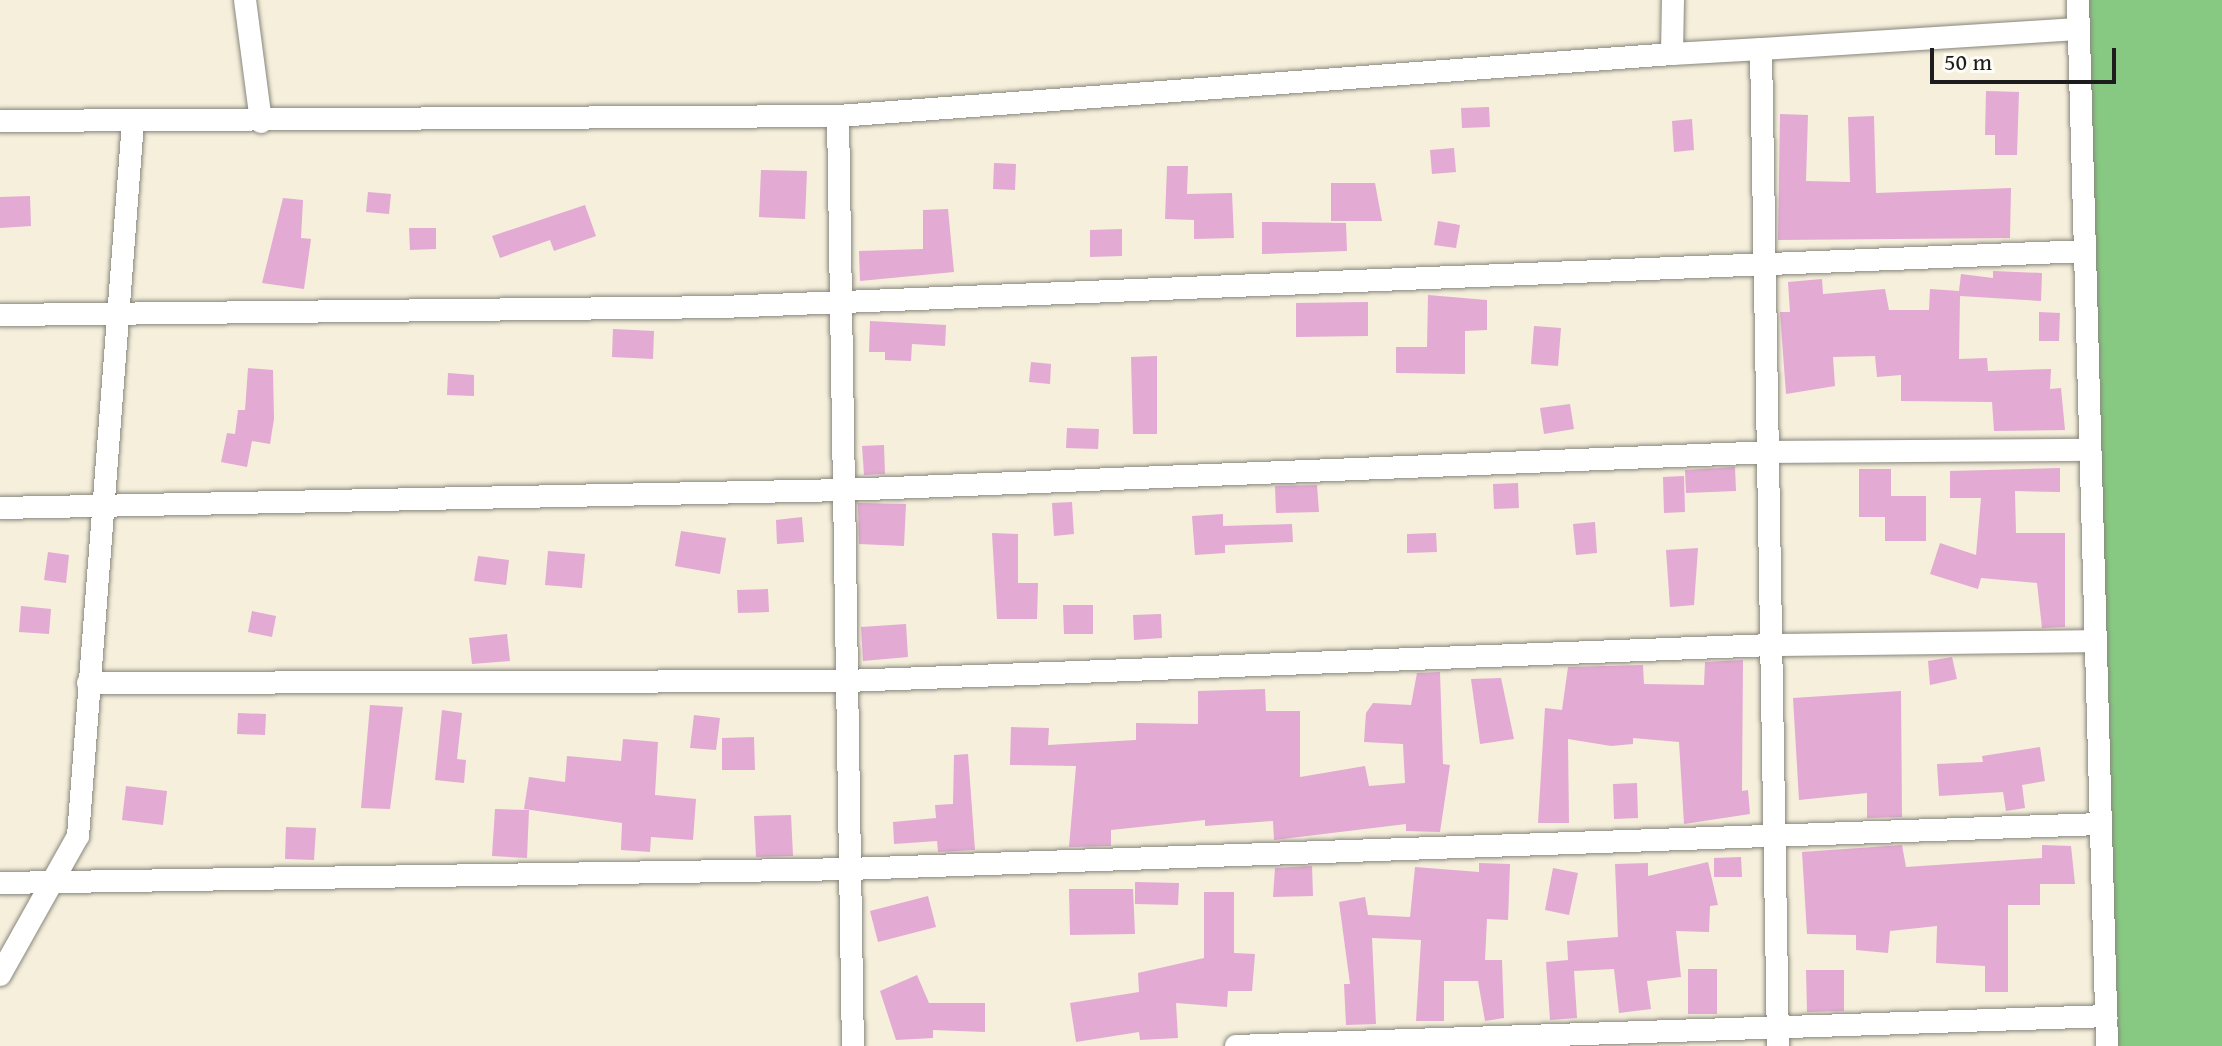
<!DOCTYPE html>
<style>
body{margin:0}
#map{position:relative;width:2222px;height:1046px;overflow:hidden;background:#f5efdc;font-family:"Gentium Book Plus",serif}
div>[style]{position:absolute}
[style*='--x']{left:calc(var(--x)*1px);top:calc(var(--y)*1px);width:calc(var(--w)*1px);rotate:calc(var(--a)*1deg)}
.green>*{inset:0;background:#87c982}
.building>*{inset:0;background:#e3aad3}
.roads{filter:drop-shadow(0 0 2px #88867c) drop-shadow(0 0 2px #88867c)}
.minor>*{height:22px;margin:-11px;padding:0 11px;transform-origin:11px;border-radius:11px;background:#fff}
span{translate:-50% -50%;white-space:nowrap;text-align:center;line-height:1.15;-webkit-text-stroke:8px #fdfcf7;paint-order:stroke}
.scale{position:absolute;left:1930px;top:48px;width:186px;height:36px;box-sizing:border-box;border:4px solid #1c1c1c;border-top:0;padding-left:10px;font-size:24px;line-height:28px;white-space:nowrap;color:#1c1c1c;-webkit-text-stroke:6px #fdfcf7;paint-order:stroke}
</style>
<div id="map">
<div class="green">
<i style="clip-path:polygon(2087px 0,2222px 0,2222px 1046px,2112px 1046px)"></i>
</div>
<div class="building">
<i style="clip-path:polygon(1986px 91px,2019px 92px,2017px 155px,1995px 155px,1995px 135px,1985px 135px)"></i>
<i style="clip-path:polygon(1489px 107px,1490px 127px,1462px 128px,1461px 108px)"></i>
<i style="clip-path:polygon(1780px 114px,1808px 115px,1806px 181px,1850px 182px,1848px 117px,1874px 116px,1876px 193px,2011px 188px,2010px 238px,1778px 240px)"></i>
<i style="clip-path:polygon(1692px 119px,1694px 150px,1674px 152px,1672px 121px)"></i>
<i style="clip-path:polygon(1454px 148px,1456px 172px,1432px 174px,1430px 150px)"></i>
<i style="clip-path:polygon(994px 163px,1016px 164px,1015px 190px,993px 189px)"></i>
<i style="clip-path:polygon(1167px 166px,1188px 166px,1187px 194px,1232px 193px,1234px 238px,1194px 239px,1194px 220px,1165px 219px)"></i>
<i style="clip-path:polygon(761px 170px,807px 171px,805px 219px,759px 217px)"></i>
<i style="clip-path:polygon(1331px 183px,1375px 183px,1382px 221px,1331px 221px)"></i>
<i style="clip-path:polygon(368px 192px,391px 194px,389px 214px,366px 212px)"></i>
<i style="clip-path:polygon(30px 196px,31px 226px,0 228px,0 197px)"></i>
<i style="clip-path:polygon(283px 198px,303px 200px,301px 238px,311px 239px,304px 289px,262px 283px)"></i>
<i style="clip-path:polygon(585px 205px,596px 236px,554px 251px,550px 240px,500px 258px,492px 236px)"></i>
<i style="clip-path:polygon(948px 209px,954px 272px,860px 281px,859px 251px,923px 249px,923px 210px)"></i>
<i style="clip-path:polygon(1438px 221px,1460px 225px,1456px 248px,1434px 245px)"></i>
<i style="clip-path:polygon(1262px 222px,1346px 223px,1347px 251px,1262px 254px)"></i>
<i style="clip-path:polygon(409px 228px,436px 228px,436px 249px,410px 250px)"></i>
<i style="clip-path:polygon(1122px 229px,1122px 256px,1090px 257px,1090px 230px)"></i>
<i style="clip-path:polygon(1993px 271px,2042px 273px,2041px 301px,1960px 296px,1959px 359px,1987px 358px,1988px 371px,2051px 369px,2050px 389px,2061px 388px,2065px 430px,1994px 431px,1992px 402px,1901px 401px,1901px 375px,1877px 377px,1875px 356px,1833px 357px,1835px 386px,1786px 394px,1780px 312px,1790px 312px,1788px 282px,1822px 279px,1823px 294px,1885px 289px,1889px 310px,1929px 310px,1930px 289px,1959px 291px,1961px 274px,1993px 278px)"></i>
<i style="clip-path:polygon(1428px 295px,1487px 300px,1487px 330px,1465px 331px,1465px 374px,1396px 373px,1396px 347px,1427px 347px)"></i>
<i style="clip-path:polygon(1368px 302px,1368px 336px,1296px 337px,1296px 303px)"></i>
<i style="clip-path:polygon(2039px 312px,2060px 313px,2059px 341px,2039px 341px)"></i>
<i style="clip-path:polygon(870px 321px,946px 325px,945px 346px,912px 344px,911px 361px,885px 360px,885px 352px,869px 352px)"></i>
<i style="clip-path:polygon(1534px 326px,1561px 328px,1558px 366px,1531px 364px)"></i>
<i style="clip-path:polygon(613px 329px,654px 331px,653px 359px,612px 357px)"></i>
<i style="clip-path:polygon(1157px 356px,1157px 434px,1133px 434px,1131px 357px)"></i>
<i style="clip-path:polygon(1031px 362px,1051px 364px,1050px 384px,1029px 382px)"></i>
<i style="clip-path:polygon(248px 368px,273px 370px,274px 419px,270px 444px,252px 441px,247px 467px,221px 462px,227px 433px,235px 434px,238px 410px,245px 410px)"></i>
<i style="clip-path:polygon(448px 373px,474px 375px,474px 396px,447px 395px)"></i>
<i style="clip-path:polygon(1570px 404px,1574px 429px,1544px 434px,1540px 408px)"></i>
<i style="clip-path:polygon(1067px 428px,1099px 429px,1098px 449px,1066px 448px)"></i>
<i style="clip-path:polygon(884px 445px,885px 474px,864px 475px,862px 446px)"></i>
<i style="clip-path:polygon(1735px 467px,1736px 491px,1686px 493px,1685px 470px)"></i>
<i style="clip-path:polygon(2060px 468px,2060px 492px,2015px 491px,2016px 533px,2065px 533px,2065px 627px,2042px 628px,2037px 583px,1981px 578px,1978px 589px,1930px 574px,1940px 543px,1976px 555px,1981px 498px,1950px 498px,1950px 471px)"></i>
<i style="clip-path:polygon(1859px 469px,1891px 469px,1891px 496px,1926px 496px,1926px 541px,1885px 541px,1885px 517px,1859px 517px)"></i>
<i style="clip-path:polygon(1684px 476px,1685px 512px,1664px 513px,1663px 477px)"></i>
<i style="clip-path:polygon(1518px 483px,1519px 508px,1494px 509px,1493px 484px)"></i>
<i style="clip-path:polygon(1317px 485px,1319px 512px,1276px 513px,1275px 486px)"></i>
<i style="clip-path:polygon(1072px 502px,1074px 534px,1054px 536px,1052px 503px)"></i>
<i style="clip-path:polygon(858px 503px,906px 504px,904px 546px,859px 544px)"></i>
<i style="clip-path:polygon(1223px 514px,1223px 526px,1292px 524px,1293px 542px,1225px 545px,1225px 553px,1195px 555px,1192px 516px)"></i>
<i style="clip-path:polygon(802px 517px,804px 542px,777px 544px,776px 520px)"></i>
<i style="clip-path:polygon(1595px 522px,1597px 553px,1576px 555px,1573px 524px)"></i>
<i style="clip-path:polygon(681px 531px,726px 538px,720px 574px,675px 566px)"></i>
<i style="clip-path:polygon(992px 533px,1018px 534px,1018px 583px,1038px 583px,1037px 619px,997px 619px)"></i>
<i style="clip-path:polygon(1436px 533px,1437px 552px,1407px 553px,1407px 534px)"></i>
<i style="clip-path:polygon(1698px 548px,1694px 605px,1670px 607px,1666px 550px)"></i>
<i style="clip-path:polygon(548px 551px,585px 554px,582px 588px,545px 585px)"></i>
<i style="clip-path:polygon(48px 552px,69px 555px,66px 583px,44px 580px)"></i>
<i style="clip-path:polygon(478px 556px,509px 560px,506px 585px,474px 581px)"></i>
<i style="clip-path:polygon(768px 589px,769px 612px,738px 613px,737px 590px)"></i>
<i style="clip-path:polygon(1063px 605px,1093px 605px,1093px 634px,1064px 634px)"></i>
<i style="clip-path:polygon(21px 606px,51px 609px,49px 634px,19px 632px)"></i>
<i style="clip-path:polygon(252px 611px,276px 616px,272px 637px,248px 632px)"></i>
<i style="clip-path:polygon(1161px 614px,1162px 638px,1134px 640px,1133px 615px)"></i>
<i style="clip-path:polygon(906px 624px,908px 657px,863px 661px,861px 627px)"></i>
<i style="clip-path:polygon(507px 634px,510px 661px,472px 664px,469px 638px)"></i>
<i style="clip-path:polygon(1952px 657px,1957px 679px,1930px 685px,1928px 661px)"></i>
<i style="clip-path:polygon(1743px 660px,1742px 791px,1748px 790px,1750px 814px,1684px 824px,1679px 742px,1633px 738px,1633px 744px,1611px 746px,1568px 739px,1569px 823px,1538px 823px,1545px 708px,1562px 710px,1568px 667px,1643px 665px,1644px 684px,1704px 685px,1705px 662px)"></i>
<i style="clip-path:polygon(1440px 672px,1443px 764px,1450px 765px,1440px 832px,1406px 831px,1406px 824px,1274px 840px,1273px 821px,1205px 826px,1205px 820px,1111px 830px,1111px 846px,1069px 847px,1076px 766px,1010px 765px,1011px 727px,1049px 728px,1048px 745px,1136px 740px,1136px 723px,1198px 724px,1198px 691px,1265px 689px,1266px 711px,1300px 711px,1300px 777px,1365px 766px,1369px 786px,1405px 783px,1403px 744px,1364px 742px,1366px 713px,1373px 703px,1411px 705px,1417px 673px)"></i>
<i style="clip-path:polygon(1501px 678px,1514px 739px,1480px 744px,1471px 679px)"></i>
<i style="clip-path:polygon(1901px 691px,1902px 817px,1867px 818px,1867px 793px,1799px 800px,1793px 698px)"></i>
<i style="clip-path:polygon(370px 705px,403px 707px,390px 809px,361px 808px)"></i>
<i style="clip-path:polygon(442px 710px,462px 713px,457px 759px,466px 760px,464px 783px,435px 780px)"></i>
<i style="clip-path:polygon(238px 713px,266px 714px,265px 735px,237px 734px)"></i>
<i style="clip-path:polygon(694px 715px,720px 718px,716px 750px,690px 748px)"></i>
<i style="clip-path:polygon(754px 737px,755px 770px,722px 770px,722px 738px)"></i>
<i style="clip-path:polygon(623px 739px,658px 742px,655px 795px,696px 799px,693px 840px,651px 837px,650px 852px,621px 850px,622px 823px,524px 809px,529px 777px,565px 782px,567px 756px,621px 761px)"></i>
<i style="clip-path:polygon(2040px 747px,2045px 781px,2022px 785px,2025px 808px,2006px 811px,2003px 792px,1939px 796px,1937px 764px,1983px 762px,1982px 756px)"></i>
<i style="clip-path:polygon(968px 754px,975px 850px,938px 852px,937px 841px,894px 844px,893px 822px,936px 818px,935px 805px,953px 804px,954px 755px)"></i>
<i style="clip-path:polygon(1637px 783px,1638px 818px,1614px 819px,1613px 784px)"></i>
<i style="clip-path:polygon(126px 786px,167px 791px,163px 825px,122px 820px)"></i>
<i style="clip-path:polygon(495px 809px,529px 810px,527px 858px,492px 856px)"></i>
<i style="clip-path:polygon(791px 815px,793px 856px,756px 857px,754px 816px)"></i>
<i style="clip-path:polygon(286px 827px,316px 828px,314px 860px,285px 859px)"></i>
<i style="clip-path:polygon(1902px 845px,1906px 867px,2042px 858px,2042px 845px,2071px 846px,2075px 884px,2040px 884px,2040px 905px,2008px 905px,2008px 992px,1985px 992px,1985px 966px,1936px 963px,1937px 926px,1890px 931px,1888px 953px,1856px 950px,1856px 935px,1807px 934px,1802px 852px)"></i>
<i style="clip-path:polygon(1741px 857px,1742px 877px,1714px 877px,1714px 858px)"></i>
<i style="clip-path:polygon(1708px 862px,1718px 905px,1710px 906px,1709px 932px,1676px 931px,1681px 977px,1647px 981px,1651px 1009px,1619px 1013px,1614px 969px,1574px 971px,1577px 1018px,1550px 1020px,1546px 962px,1568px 960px,1567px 941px,1618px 937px,1615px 864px,1648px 863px,1648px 876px)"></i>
<i style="clip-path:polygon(1479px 863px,1510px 864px,1508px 920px,1487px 919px,1485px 960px,1502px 960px,1504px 1018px,1485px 1021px,1478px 981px,1444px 981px,1444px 1021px,1416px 1021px,1421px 940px,1372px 938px,1376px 1024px,1346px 1025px,1344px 984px,1350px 984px,1339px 902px,1365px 897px,1368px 915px,1410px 917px,1415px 867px,1479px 872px)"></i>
<i style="clip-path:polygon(1312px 866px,1313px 896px,1273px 897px,1275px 868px)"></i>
<i style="clip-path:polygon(1553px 868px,1578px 873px,1569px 915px,1545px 910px)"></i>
<i style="clip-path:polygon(1135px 882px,1179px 883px,1178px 905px,1135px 904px)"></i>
<i style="clip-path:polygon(1069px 889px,1133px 889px,1135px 934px,1070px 935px)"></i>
<i style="clip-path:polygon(1204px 892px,1234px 892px,1234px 953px,1255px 954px,1252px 991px,1228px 991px,1227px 1007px,1176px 1003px,1178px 1038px,1140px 1040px,1139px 1032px,1076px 1042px,1070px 1003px,1139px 992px,1138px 973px,1204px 958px)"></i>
<i style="clip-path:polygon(928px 896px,936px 927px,878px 942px,870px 911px)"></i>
<i style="clip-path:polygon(1688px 969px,1717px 969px,1717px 1014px,1688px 1014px)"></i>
<i style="clip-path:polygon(1806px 970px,1844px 970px,1844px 1011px,1807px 1012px)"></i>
<i style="clip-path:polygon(917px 975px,929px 1003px,985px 1003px,985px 1032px,933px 1030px,933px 1038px,896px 1040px,880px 991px)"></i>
</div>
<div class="roads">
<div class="minor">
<i style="--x:245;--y:0;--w:123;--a:82.5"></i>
<i style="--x:1673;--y:0;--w:54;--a:91.1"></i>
<i style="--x:1672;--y:54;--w:89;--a:-3.2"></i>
<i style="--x:1761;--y:49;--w:997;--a:89.02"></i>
<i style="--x:2078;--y:0;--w:1046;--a:88.41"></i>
<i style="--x:1761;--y:49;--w:318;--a:-3.6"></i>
<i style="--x:838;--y:116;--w:930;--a:89.08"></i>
<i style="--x:0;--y:121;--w:838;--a:-0.34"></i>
<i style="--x:838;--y:116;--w:836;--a:-4.25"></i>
<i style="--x:0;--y:315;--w:722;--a:-0.63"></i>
<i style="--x:722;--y:307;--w:1364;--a:-2.35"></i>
<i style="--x:0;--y:508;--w:843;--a:-1.22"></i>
<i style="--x:843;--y:490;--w:929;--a:-2.34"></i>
<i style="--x:1771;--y:452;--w:319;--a:-0.4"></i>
<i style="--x:88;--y:683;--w:759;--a:-0.15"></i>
<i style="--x:847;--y:681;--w:924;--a:-2.23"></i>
<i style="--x:1770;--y:645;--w:325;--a:-0.7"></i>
<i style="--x:0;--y:883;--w:849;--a:-0.94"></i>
<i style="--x:849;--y:869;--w:1251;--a:-2.06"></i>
<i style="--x:0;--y:975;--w:159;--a:-60.7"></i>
<i style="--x:78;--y:836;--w:715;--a:-85.59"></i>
<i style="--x:1236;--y:1046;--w:871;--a:-1.97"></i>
</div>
</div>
<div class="scale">50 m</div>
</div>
